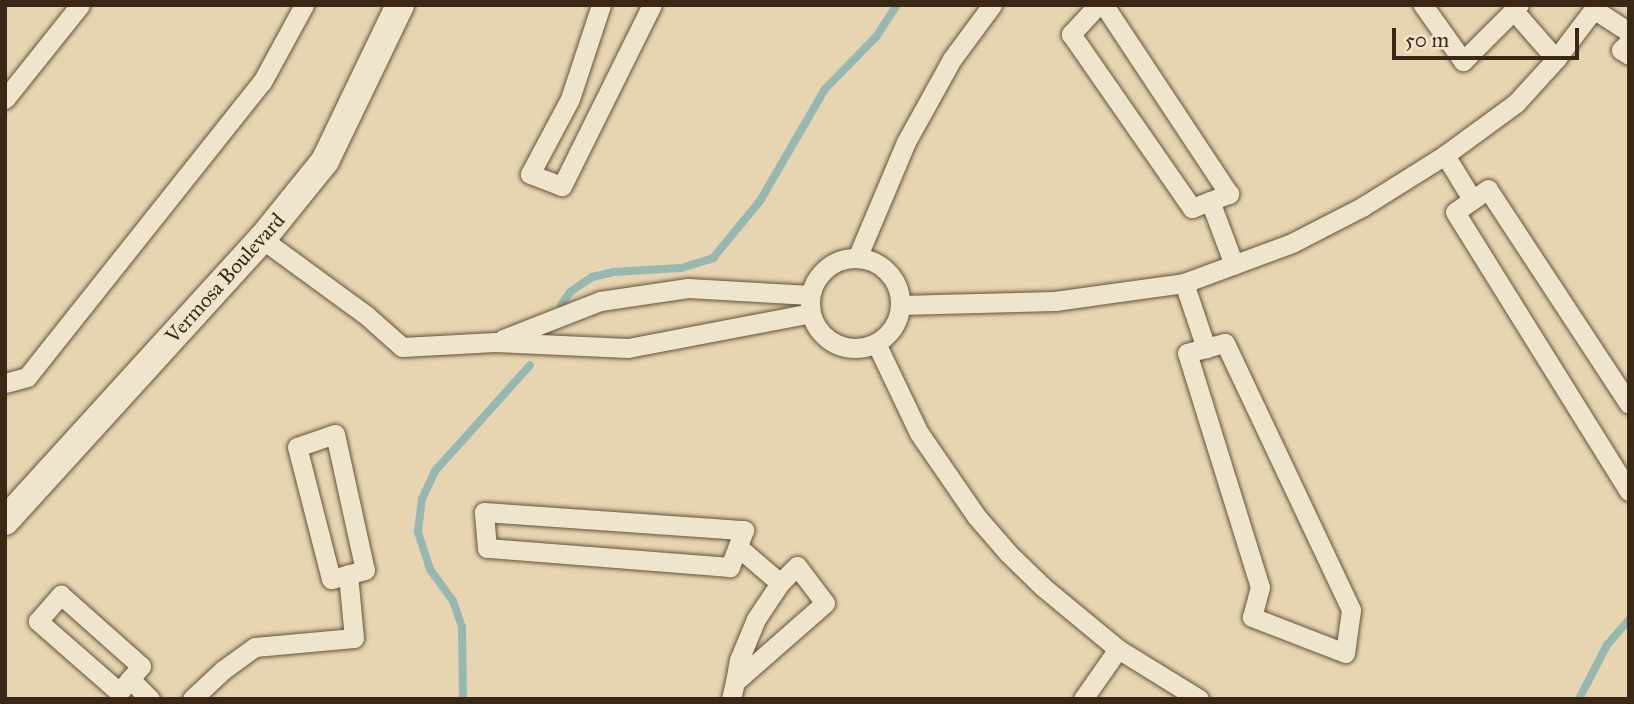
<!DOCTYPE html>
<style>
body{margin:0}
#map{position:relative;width:1634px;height:704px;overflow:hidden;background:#e6d5b0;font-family:"IM FELL Great Primer",serif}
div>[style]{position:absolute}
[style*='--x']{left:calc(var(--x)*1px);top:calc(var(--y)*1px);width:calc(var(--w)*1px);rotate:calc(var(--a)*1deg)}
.stream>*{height:8px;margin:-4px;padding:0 4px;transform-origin:4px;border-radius:4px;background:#97b8b1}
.roads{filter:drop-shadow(0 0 2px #65533c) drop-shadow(0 0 2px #65533c)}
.minor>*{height:19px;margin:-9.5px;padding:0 9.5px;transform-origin:9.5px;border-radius:9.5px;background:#efe4cc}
.minor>.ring{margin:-9.5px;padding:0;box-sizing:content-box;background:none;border:19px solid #efe4cc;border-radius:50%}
.secondary>*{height:28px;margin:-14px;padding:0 14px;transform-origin:14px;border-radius:14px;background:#efe4cc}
span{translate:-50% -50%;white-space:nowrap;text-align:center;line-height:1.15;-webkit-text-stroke:7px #efe4cc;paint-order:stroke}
.street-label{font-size:21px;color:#3a2816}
.frame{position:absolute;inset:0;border:7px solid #3a2816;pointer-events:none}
.scale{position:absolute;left:1392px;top:28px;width:187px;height:32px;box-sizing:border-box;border:4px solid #3a2816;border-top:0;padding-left:9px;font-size:21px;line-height:24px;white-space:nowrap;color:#3a2816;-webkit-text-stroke:5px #efe4cc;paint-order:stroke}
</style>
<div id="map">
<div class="stream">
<i style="--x:561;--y:305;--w:16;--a:-55"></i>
<i style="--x:570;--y:292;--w:27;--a:-34"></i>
<i style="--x:592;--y:277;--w:22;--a:-13"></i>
<i style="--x:613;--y:272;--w:68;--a:-3.4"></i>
<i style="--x:681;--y:268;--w:34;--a:-17"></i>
<i style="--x:713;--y:258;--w:74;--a:-50.5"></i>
<i style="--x:760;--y:201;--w:129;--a:-59.9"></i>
<i style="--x:825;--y:89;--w:73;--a:-45.6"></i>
<i style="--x:876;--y:37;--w:38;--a:-57"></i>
<i style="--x:463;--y:699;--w:72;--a:-90.8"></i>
<i style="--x:462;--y:627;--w:28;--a:-109"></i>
<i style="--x:453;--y:601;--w:39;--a:-126"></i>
<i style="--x:430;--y:569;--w:40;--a:-108"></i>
<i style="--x:418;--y:531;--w:32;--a:-83"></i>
<i style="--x:422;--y:499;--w:31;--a:-65"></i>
<i style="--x:435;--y:471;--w:142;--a:-48.1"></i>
<i style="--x:1579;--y:699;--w:61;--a:-62.6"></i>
<i style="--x:1607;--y:645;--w:33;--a:-49"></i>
</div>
<div class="roads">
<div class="minor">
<i style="--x:601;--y:5;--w:99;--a:108.3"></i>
<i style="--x:570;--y:99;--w:85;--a:118.1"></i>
<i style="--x:530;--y:174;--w:34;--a:21"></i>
<i style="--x:562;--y:186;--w:202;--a:-63.6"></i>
<i style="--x:1098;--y:5;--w:40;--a:133"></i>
<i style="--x:1071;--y:34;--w:212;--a:55.2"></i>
<i style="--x:1192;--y:208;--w:40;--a:-21"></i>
<i style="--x:1229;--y:194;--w:227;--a:-123.5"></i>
<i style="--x:1423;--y:5;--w:69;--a:54.5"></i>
<i style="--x:1463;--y:61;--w:79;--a:-45"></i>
<i style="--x:1595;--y:10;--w:40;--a:32.9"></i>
<i style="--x:1514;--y:11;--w:64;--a:48.8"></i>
<i style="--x:1629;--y:42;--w:11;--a:135"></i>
<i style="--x:1621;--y:50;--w:9;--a:32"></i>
<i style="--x:5;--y:99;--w:120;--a:-51.4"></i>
<i style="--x:1445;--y:155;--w:52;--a:58.5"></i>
<i style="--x:1210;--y:201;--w:68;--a:69.4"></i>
<i style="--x:262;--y:239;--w:129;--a:36.2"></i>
<i style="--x:366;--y:315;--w:48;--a:41.6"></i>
<i style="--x:402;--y:347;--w:93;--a:-3.1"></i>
<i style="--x:495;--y:342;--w:133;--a:2.6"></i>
<i style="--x:628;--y:348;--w:186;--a:-10.8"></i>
<i class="ring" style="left:810px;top:258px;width:71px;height:71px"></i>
<i style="--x:857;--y:258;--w:126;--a:-67.1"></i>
<i style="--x:906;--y:142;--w:95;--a:-61"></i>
<i style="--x:952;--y:59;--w:67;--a:-53.5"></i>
<i style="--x:1184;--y:283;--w:69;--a:71.3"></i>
<i style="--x:900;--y:305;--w:155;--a:-1.5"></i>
<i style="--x:1055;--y:301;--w:130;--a:-7.9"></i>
<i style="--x:1184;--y:283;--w:115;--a:-20.3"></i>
<i style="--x:1292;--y:243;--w:79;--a:-27.2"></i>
<i style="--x:1362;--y:207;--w:98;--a:-32.1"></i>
<i style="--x:1445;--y:155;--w:88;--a:-36.2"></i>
<i style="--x:1516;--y:103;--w:59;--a:-47.7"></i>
<i style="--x:1556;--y:59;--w:68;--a:-52.8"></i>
<i style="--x:503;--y:339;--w:104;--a:-21.4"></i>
<i style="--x:600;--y:301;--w:89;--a:-8.4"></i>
<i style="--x:688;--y:288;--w:122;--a:3.3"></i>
<i style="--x:876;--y:343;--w:100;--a:64.5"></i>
<i style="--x:919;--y:433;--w:101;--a:55.5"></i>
<i style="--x:976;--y:516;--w:49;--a:49.1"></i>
<i style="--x:1008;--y:553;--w:49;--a:44.2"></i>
<i style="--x:1043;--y:587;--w:97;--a:39.6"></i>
<i style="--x:1118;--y:649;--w:95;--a:31.7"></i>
<i style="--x:1225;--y:343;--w:295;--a:64.7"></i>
<i style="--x:1351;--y:610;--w:43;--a:97.9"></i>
<i style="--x:1345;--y:653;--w:100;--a:-158.8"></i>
<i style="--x:1252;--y:617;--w:31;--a:-75"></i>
<i style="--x:1260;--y:587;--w:245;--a:-107.3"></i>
<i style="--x:1187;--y:353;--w:39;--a:-15"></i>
<i style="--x:5;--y:383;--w:23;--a:-15"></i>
<i style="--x:27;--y:377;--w:377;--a:-51.5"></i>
<i style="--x:262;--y:82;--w:88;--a:-61.4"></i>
<i style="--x:1629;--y:404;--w:257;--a:-123.3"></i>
<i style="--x:1488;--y:189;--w:40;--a:145.1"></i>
<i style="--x:1455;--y:212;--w:329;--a:58.1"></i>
<i style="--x:335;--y:434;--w:139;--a:77.6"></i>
<i style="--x:365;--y:570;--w:35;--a:165"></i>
<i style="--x:331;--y:579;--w:136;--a:-104.4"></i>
<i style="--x:297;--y:447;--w:40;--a:-18.9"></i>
<i style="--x:484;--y:512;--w:261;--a:4"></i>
<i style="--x:744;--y:530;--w:40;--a:111"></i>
<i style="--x:730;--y:567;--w:244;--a:-175.5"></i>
<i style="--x:487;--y:548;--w:36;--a:-95"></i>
<i style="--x:738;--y:547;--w:55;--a:40.6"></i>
<i style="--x:61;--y:595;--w:107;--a:41.6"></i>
<i style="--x:141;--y:666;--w:34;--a:130"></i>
<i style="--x:119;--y:692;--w:108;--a:-138.8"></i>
<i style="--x:38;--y:621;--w:35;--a:-49"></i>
<i style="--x:130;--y:679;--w:28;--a:45"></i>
<i style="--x:192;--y:699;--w:42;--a:-43.1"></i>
<i style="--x:223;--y:670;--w:39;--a:-36"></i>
<i style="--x:255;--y:647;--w:99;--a:-5.2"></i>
<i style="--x:354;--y:638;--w:64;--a:-95.4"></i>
<i style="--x:731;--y:699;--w:17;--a:-77"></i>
<i style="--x:735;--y:682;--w:22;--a:-80"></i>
<i style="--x:739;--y:660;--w:44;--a:-67.5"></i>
<i style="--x:756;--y:619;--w:43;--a:-56.3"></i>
<i style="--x:780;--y:583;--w:24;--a:-45"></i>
<i style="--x:797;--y:566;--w:46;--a:52.9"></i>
<i style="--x:825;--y:603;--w:120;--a:138.7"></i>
<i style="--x:1083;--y:699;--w:61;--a:-55"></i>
</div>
<div class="secondary">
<i style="--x:5;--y:521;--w:382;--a:-47.7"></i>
<i style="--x:262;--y:239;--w:100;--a:-51.1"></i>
<i style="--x:325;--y:161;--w:173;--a:-64.3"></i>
</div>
</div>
<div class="street-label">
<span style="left:225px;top:278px;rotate:-48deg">Vermosa Boulevard</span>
</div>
<div class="frame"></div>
<div class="scale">50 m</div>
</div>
